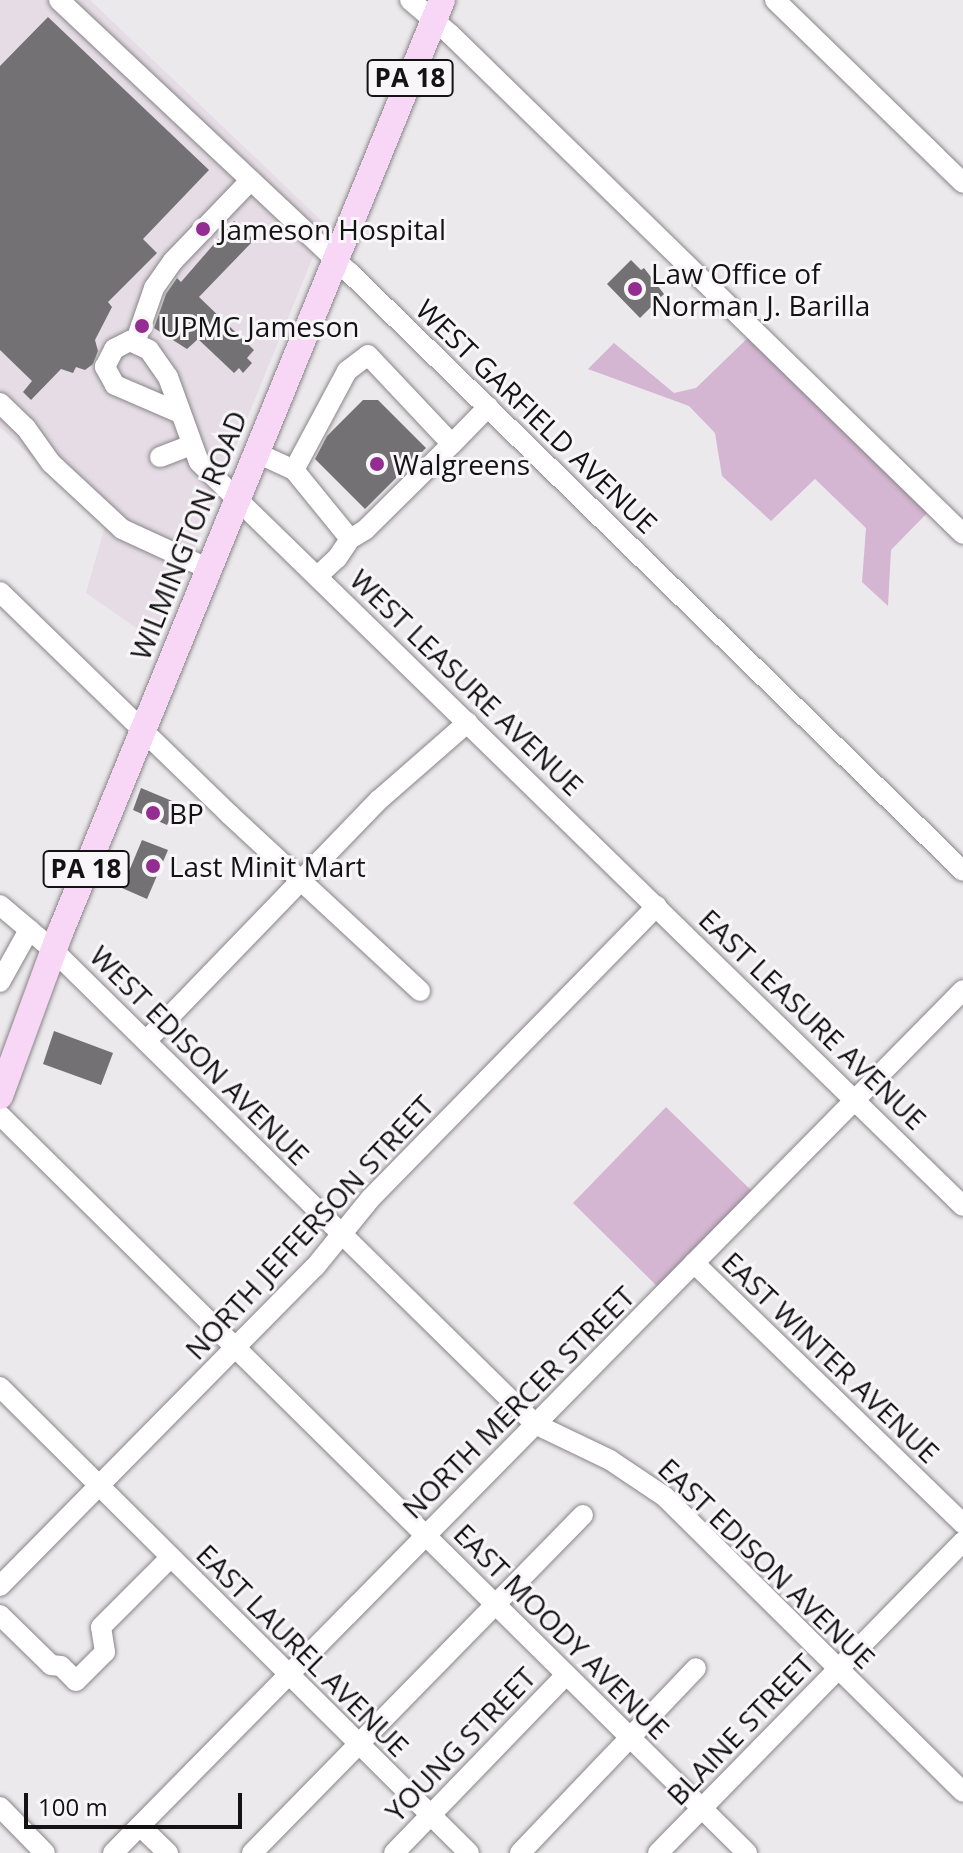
<!DOCTYPE html>
<style>
body{margin:0}
#map{position:relative;width:963px;height:1853px;overflow:hidden;background:#ece9ec;font-family:"Open Sans",sans-serif}
div>[style]{position:absolute}
[style*='--x']{left:calc(var(--x)*1px);top:calc(var(--y)*1px);width:calc(var(--w)*1px);rotate:calc(var(--a)*1deg)}
.built>*{inset:0;background:#e5dce5}
.green>*{inset:0;background:#d4b5d2}
.building>*{inset:0;background:#737173}
.roads{filter:drop-shadow(0 0 2px #888587) drop-shadow(0 0 2px #888587)}
.minor>*{height:20px;margin:-10px;padding:0 10px;transform-origin:10px;border-radius:10px;background:#fff}
.major>*{height:26px;margin:-13px;padding:0 13px;transform-origin:13px;border-radius:13px;background:#f8d6f5}
.dots>*{width:22px;height:22px;translate:-50% -50%;box-sizing:border-box;border:4px solid #f9f6f9;border-radius:50%}
span{translate:-50% -50%;white-space:nowrap;text-align:center;line-height:1.15;-webkit-text-stroke:6px #f9f6f9;paint-order:stroke}
.shield-label span{padding:2px 6px;background:#f9f6f9;border:2px solid;border-radius:6px;-webkit-text-stroke-width:0}
.shield-label{font-size:26px;color:#141314;font-weight:700}
.poi-label{font-size:28px;color:#141314}
.left{translate:0 -50%;text-align:left}
.street-label{font-size:28px;color:#141314}
.scale{position:absolute;left:24px;top:1793px;width:218px;height:36px;box-sizing:border-box;border:4px solid #141314;border-top:0;padding-left:10px;font-size:24px;line-height:28px;white-space:nowrap;color:#141314;-webkit-text-stroke:6px #f9f6f9;paint-order:stroke}
</style>
<div id="map">
<div class="built">
<i style="clip-path:polygon(0 0,90px 0,326px 225px,156px 642px,86px 593px,105px 526px,0 427px)"></i>
</div>
<div class="green">
<i style="clip-path:polygon(755px 331px,934px 506px,891px 550px,888px 606px,862px 582px,866px 528px,815px 479px,771px 521px,722px 476px,715px 433px,689px 406px,588px 369px,614px 343px,674px 393px,696px 388px)"></i>
<i style="clip-path:polygon(666px 1107px,758px 1197px,664px 1293px,573px 1203px)"></i>
</div>
<div class="building">
<i style="clip-path:polygon(48px 17px,209px 170px,143px 239px,157px 253px,108px 302px,112px 307px,95px 340px,98px 351px,93px 364px,85px 370px,76px 367px,73px 373px,61px 369px,31px 400px,23px 392px,32px 381px,0 350px,0 66px)"></i>
<i style="clip-path:polygon(234px 221px,254px 240px,199px 297px,254px 350px,247px 358px,252px 363px,243px 373px,239px 368px,234px 373px,198px 339px,187px 349px,154px 328px,166px 294px,177px 278px,181px 282px)"></i>
<i style="clip-path:polygon(631px 260px,641px 270px,644px 268px,664px 294px,640px 318px,607px 284px)"></i>
<i style="clip-path:polygon(363px 400px,378px 400px,426px 448px,365px 509px,315px 459px,327px 436px)"></i>
<i style="clip-path:polygon(141px 788px,177px 803px,167px 825px,133px 810px)"></i>
<i style="clip-path:polygon(142px 840px,168px 850px,147px 899px,122px 888px)"></i>
<i style="clip-path:polygon(54px 1031px,113px 1053px,101px 1085px,43px 1064px)"></i>
</div>
<div class="roads">
<div class="minor">
<i style="--x:59;--y:0;--w:399;--a:43.2"></i>
<i style="--x:350;--y:273;--w:856;--a:44.29"></i>
<i style="--x:410;--y:0;--w:52;--a:40.4"></i>
<i style="--x:450;--y:34;--w:716;--a:44.26"></i>
<i style="--x:775;--y:0;--w:262;--a:44.2"></i>
<i style="--x:135;--y:343;--w:58;--a:-70.9"></i>
<i style="--x:154;--y:288;--w:33;--a:-55"></i>
<i style="--x:173;--y:261;--w:112;--a:-46.1"></i>
<i style="--x:0;--y:403;--w:36;--a:44"></i>
<i style="--x:26;--y:428;--w:43;--a:54.5"></i>
<i style="--x:51;--y:463;--w:97;--a:42.9"></i>
<i style="--x:122;--y:529;--w:96;--a:24.7"></i>
<i style="--x:180;--y:413;--w:71;--a:-156.7"></i>
<i style="--x:115;--y:385;--w:21;--a:-119"></i>
<i style="--x:105;--y:367;--w:20;--a:-63"></i>
<i style="--x:114;--y:349;--w:18;--a:-27"></i>
<i style="--x:130;--y:341;--w:21;--a:25"></i>
<i style="--x:149;--y:350;--w:33;--a:55"></i>
<i style="--x:168;--y:377;--w:90;--a:70"></i>
<i style="--x:199;--y:462;--w:1066;--a:44.24"></i>
<i style="--x:257;--y:453;--w:41;--a:24.7"></i>
<i style="--x:294;--y:470;--w:112;--a:-61.8"></i>
<i style="--x:347;--y:371;--w:26;--a:-37"></i>
<i style="--x:368;--y:355;--w:122;--a:46.7"></i>
<i style="--x:452;--y:444;--w:52;--a:-45.8"></i>
<i style="--x:160;--y:457;--w:33;--a:-21"></i>
<i style="--x:294;--y:470;--w:89;--a:50.9"></i>
<i style="--x:350;--y:539;--w:23;--a:124"></i>
<i style="--x:337;--y:558;--w:26;--a:137"></i>
<i style="--x:350;--y:539;--w:17;--a:-31"></i>
<i style="--x:365;--y:530;--w:122;--a:-44.7"></i>
<i style="--x:0;--y:592;--w:320;--a:44.1"></i>
<i style="--x:230;--y:815;--w:259;--a:42.8"></i>
<i style="--x:0;--y:905;--w:70;--a:40.3"></i>
<i style="--x:53;--y:950;--w:676;--a:44.52"></i>
<i style="--x:535;--y:1424;--w:83;--a:25.6"></i>
<i style="--x:610;--y:1460;--w:66;--a:33.9"></i>
<i style="--x:665;--y:1497;--w:419;--a:44.7"></i>
<i style="--x:0;--y:982;--w:60;--a:-60.9"></i>
<i style="--x:146;--y:1041;--w:335;--a:-46"></i>
<i style="--x:379;--y:800;--w:118;--a:-41.2"></i>
<i style="--x:0;--y:1115;--w:1050;--a:44.65"></i>
<i style="--x:694;--y:1263;--w:375;--a:44.1"></i>
<i style="--x:0;--y:1387;--w:661;--a:44.82"></i>
<i style="--x:0;--y:1586;--w:448;--a:-45.4"></i>
<i style="--x:315;--y:1267;--w:87;--a:-51"></i>
<i style="--x:370;--y:1199;--w:410;--a:-45.6"></i>
<i style="--x:0;--y:1615;--w:71;--a:44.4"></i>
<i style="--x:51;--y:1665;--w:10;--a:6"></i>
<i style="--x:61;--y:1666;--w:21;--a:45"></i>
<i style="--x:76;--y:1681;--w:41;--a:-45"></i>
<i style="--x:105;--y:1652;--w:25;--a:-99"></i>
<i style="--x:101;--y:1627;--w:99;--a:-45"></i>
<i style="--x:0;--y:1807;--w:64;--a:45.6"></i>
<i style="--x:140;--y:1826;--w:39;--a:44"></i>
<i style="--x:113;--y:1853;--w:1211;--a:-45.43"></i>
<i style="--x:252;--y:1853;--w:473;--a:-45.6"></i>
<i style="--x:394;--y:1853;--w:248;--a:-46"></i>
<i style="--x:520;--y:1853;--w:255;--a:-46.4"></i>
<i style="--x:658;--y:1853;--w:436;--a:-45.6"></i>
</div>
<div class="major">
<i style="--x:0;--y:1096;--w:174;--a:-69.8"></i>
<i style="--x:60;--y:933;--w:1008;--a:-67.73"></i>
</div>
</div>
<div class="dots">
<i style="left:203px;top:229px;background:#942d92"></i>
<i style="left:635px;top:289px;background:#942d92"></i>
<i style="left:142px;top:326px;background:#942d92"></i>
<i style="left:377px;top:464px;background:#942d92"></i>
<i style="left:153px;top:813px;background:#942d92"></i>
<i style="left:153px;top:866px;background:#942d92"></i>
</div>
<div class="shield-label">
<span style="left:410px;top:78px">PA 18</span>
<span style="left:86px;top:869px">PA 18</span>
</div>
<div class="poi-label">
<span class="left" style="left:219px;top:229px">Jameson Hospital</span>
<span class="left" style="left:651px;top:289px">Law Office of<br>Norman J. Barilla</span>
<span class="left" style="left:160px;top:326px">UPMC Jameson</span>
<span class="left" style="left:393px;top:464px">Walgreens</span>
<span class="left" style="left:169px;top:813px">BP</span>
<span class="left" style="left:169px;top:866px">Last Minit Mart</span>
</div>
<div class="street-label">
<span style="left:537px;top:416px;rotate:44deg">WEST GARFIELD AVENUE</span>
<span style="left:188px;top:535px;rotate:-68deg">WILMINGTON ROAD</span>
<span style="left:467px;top:682px;rotate:44deg">WEST LEASURE AVENUE</span>
<span style="left:813px;top:1019px;rotate:44deg">EAST LEASURE AVENUE</span>
<span style="left:200px;top:1055px;rotate:45deg">WEST EDISON AVENUE</span>
<span style="left:309px;top:1227px;rotate:-47deg">NORTH JEFFERSON STREET</span>
<span style="left:831px;top:1357px;rotate:44deg">EAST WINTER AVENUE</span>
<span style="left:518px;top:1402px;rotate:-45deg">NORTH MERCER STREET</span>
<span style="left:767px;top:1563px;rotate:44deg">EAST EDISON AVENUE</span>
<span style="left:562px;top:1631px;rotate:45deg">EAST MOODY AVENUE</span>
<span style="left:303px;top:1650px;rotate:45deg">EAST LAUREL AVENUE</span>
<span style="left:740px;top:1729px;rotate:-46deg">BLAINE STREET</span>
<span style="left:460px;top:1744px;rotate:-46deg">YOUNG STREET</span>
</div>
<div class="scale">100 m</div>
</div>
